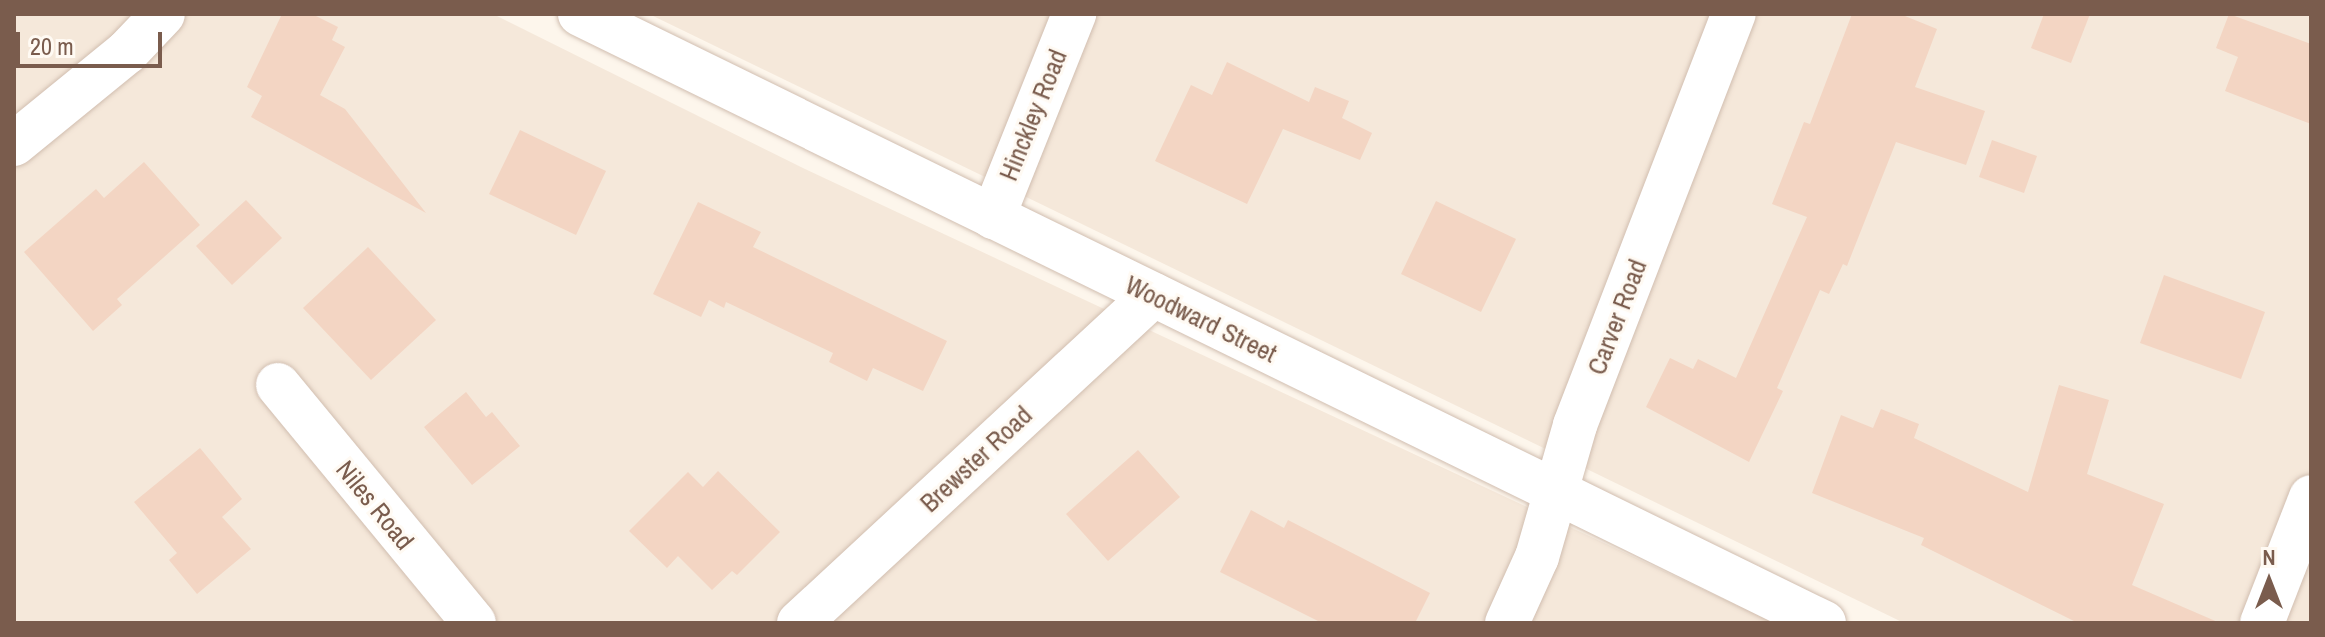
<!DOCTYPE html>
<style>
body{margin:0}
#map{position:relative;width:2325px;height:637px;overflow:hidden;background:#fdf6ec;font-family:"Archivo Narrow",sans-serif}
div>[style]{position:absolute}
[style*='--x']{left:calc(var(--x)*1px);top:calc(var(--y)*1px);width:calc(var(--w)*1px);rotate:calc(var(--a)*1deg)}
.residential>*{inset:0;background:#f5e8da}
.building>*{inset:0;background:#f3d5c3}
.roads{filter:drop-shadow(0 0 2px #d1beb0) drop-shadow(0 0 2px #d1beb0)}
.minor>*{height:44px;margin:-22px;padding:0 22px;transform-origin:22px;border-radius:22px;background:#fff}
span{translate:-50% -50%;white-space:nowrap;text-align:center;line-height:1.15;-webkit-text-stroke:6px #fffaf3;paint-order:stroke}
.street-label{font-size:26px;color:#7a5c4d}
.frame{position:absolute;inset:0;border:16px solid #7a5c4d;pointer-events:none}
.north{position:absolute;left:2229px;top:541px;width:80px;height:80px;-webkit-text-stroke:6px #fffaf3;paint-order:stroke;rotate:0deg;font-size:22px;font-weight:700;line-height:32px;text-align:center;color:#7a5c4d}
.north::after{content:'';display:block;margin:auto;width:28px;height:36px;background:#7a5c4d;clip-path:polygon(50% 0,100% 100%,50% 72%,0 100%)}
.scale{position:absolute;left:16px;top:32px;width:146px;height:36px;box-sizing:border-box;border:4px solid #7a5c4d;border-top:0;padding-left:10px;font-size:24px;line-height:28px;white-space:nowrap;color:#7a5c4d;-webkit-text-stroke:6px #fffaf3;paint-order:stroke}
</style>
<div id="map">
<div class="residential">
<i style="clip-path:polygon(14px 14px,493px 14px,805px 169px,1775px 623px,14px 623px)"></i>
<i style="clip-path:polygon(649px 14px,2311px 14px,2311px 623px,1904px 623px)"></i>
</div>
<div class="building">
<i style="clip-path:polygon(282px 14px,312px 14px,338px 27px,332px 40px,345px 47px,320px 95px,345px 109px,426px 213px,251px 117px,262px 96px,247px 87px)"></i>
<i style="clip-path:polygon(1852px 14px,1900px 14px,1937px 29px,1915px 87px,1985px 111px,1966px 165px,1896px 142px,1847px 266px,1843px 264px,1829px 294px,1820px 290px,1777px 388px,1783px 391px,1749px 462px,1646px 407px,1670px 358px,1693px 369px,1698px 359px,1736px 378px,1807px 217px,1772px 204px,1804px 122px,1810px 124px)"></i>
<i style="clip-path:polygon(2044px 14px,2090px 14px,2071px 63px,2031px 48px)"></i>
<i style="clip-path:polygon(2229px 14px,2311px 44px,2311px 124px,2225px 91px,2238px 57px,2216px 48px)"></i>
<i style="clip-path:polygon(1227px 62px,1309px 102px,1315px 87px,1349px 101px,1342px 118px,1372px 133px,1360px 160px,1283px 129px,1247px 204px,1155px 161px,1191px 85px,1212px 95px)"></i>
<i style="clip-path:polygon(520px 130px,606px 171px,576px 235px,489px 194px)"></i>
<i style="clip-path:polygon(1992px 140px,2037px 156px,2024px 193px,1979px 177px)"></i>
<i style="clip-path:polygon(144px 162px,200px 225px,117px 299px,122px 305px,93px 331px,24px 252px,96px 189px,104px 198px)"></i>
<i style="clip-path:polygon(246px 200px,282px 238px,232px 285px,196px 246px)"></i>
<i style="clip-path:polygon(1436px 201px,1516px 239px,1481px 312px,1401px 274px)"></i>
<i style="clip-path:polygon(698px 202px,761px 232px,753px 247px,947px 341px,923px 391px,873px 368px,867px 381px,829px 362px,833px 353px,726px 302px,724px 308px,709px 300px,701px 317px,653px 294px)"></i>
<i style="clip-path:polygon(368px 247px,436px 320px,371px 380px,303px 308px)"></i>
<i style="clip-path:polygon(2164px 275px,2265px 312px,2241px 379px,2140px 343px)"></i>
<i style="clip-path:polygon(2059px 385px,2109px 400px,2087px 474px,2164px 504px,2132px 585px,2220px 623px,2078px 623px,1921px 545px,1924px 538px,1812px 493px,1841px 415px,1873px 428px,1881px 409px,1919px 424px,1914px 438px,2028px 492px)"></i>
<i style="clip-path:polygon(466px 392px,486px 417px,492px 412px,520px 446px,472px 485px,424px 427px)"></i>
<i style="clip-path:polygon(200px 448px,242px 499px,222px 517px,251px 549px,197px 594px,169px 560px,177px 553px,134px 502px)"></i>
<i style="clip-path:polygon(1138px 450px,1180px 497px,1108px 561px,1066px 514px)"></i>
<i style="clip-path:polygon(718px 471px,780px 532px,737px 575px,732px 571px,712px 590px,678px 556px,667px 568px,629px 531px,688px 472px,703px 487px)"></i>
<i style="clip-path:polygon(1251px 510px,1284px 528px,1288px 520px,1430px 593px,1415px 623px,1322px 623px,1220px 572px)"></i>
</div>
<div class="roads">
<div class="minor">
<i style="--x:580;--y:14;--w:1385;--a:26.08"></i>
<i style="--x:14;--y:144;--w:146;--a:-39.2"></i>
<i style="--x:127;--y:52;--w:52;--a:-46.5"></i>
<i style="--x:993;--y:217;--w:219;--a:-68.2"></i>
<i style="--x:278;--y:385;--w:308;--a:50.5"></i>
<i style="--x:799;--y:623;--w:483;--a:-42.8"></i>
<i style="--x:1507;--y:623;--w:72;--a:-65.6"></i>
<i style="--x:1537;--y:557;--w:137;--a:-73.9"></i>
<i style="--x:1575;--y:425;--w:441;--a:-68.9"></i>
<i style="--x:2262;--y:623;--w:135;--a:-68.7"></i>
</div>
</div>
<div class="street-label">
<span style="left:1033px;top:115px;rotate:-68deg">Hinckley Road</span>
<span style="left:1617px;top:317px;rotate:-69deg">Carver Road</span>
<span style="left:1201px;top:319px;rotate:26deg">Woodward Street</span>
<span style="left:976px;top:459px;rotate:-43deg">Brewster Road</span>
<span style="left:375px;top:505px;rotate:51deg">Niles Road</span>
</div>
<div class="frame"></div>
<div class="north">N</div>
<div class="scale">20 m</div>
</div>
